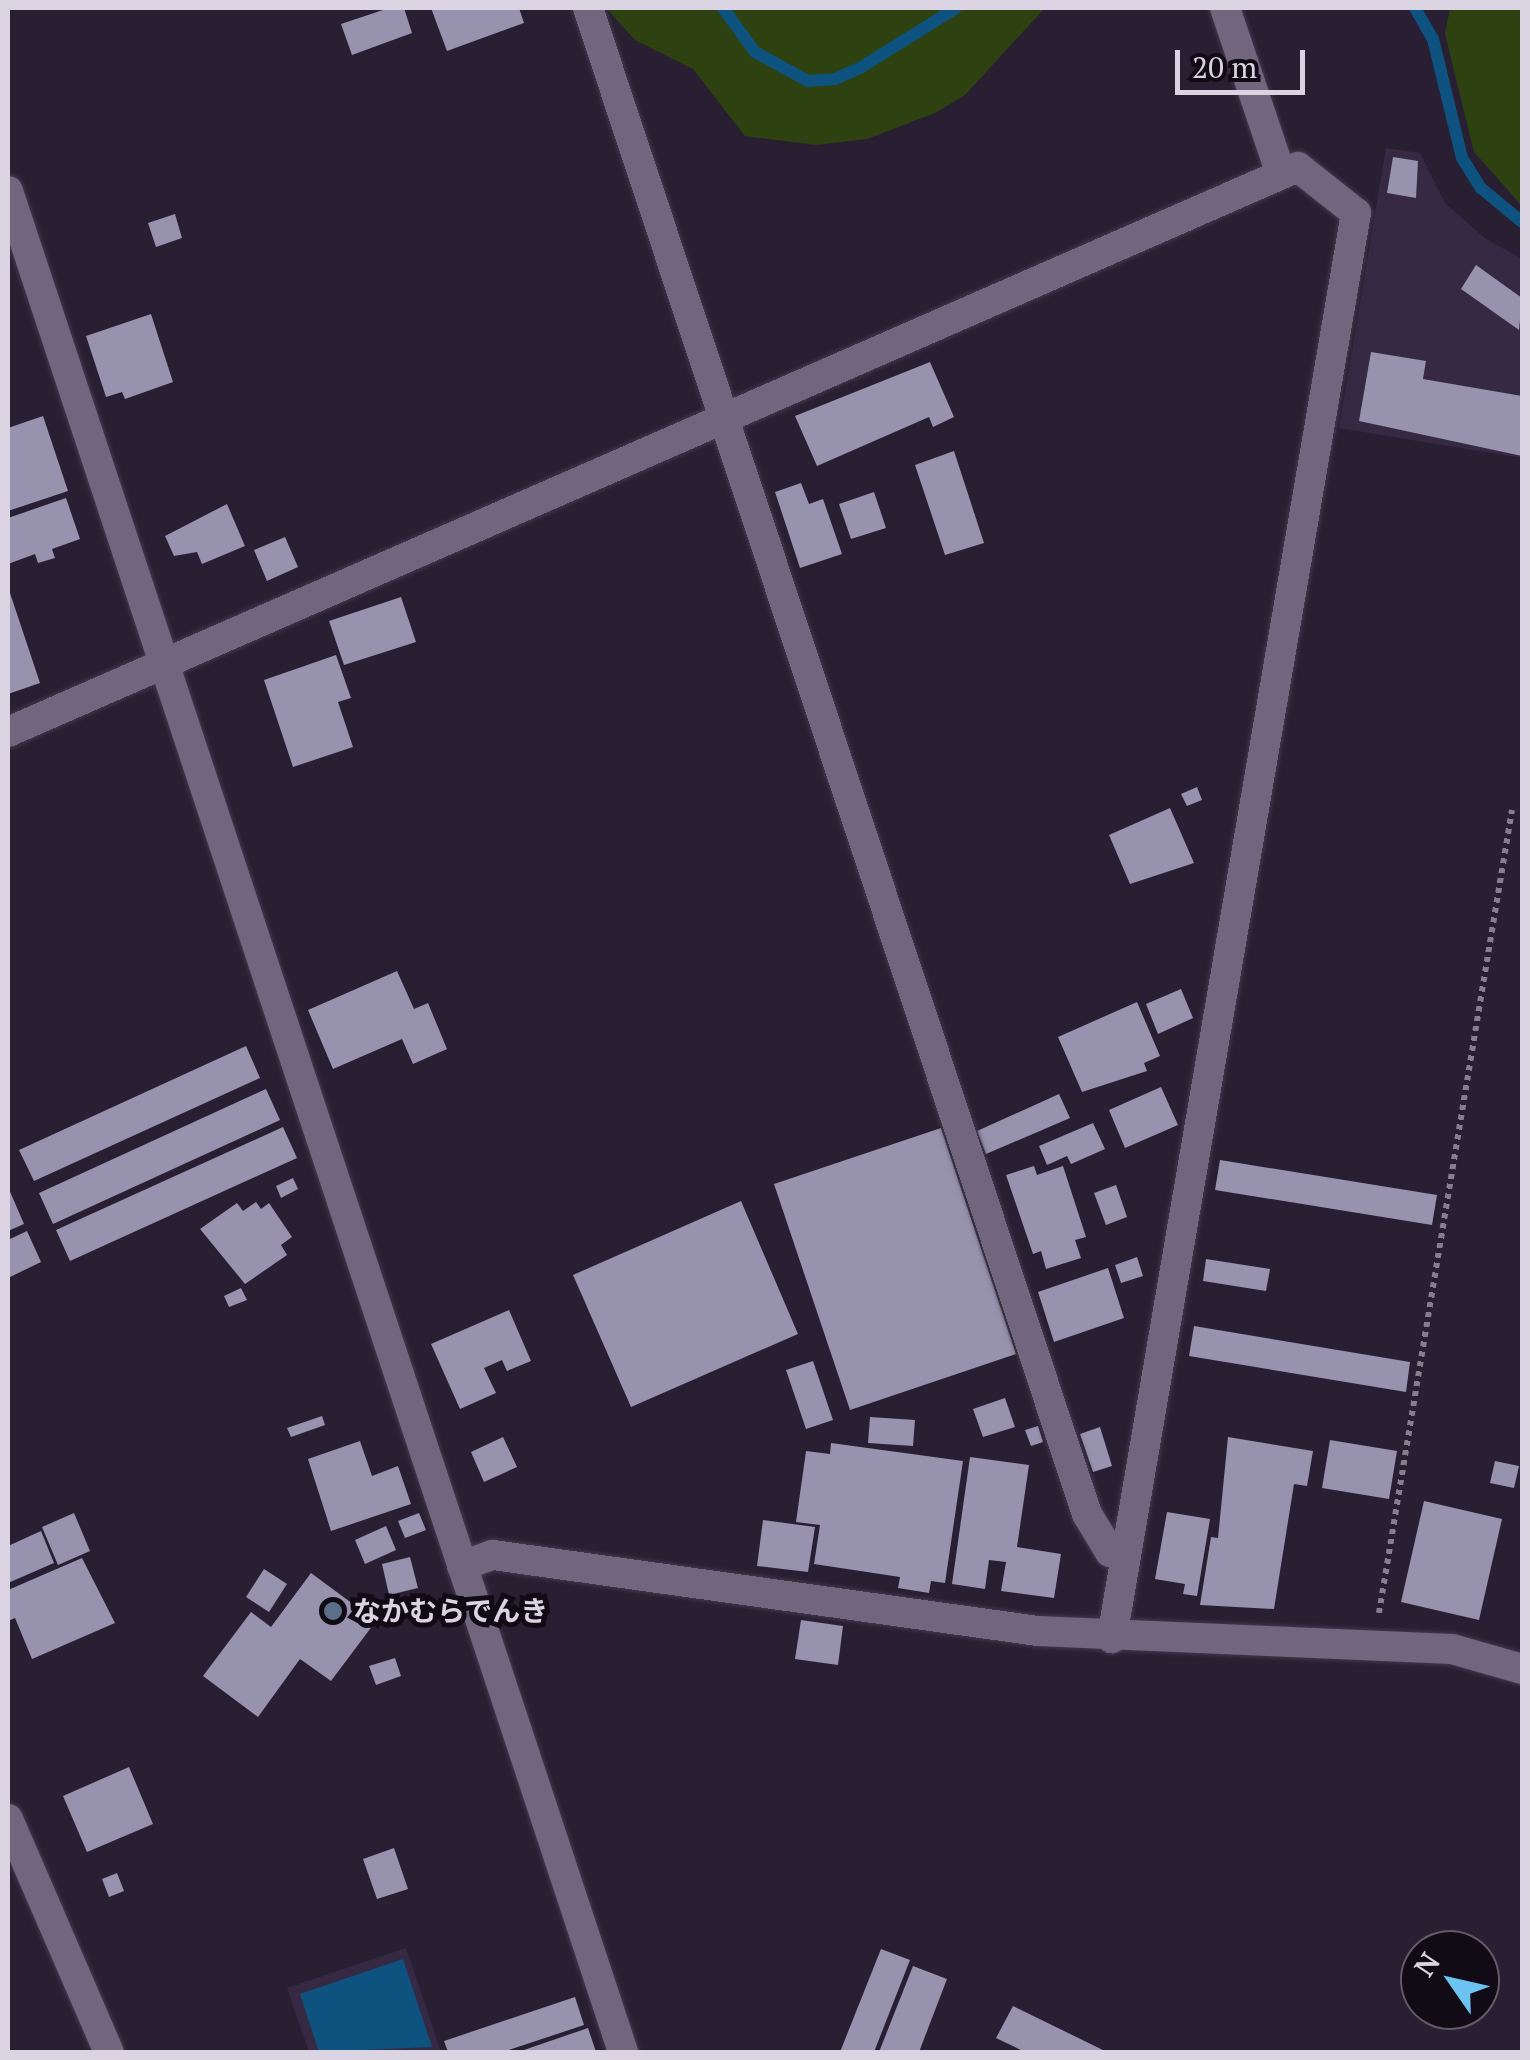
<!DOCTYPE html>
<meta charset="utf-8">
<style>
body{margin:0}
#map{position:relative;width:1530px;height:2060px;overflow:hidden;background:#291f33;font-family:"PT Serif","Noto Sans JP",serif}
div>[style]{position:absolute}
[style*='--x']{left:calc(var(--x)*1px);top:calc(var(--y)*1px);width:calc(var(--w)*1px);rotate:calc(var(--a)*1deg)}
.built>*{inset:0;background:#362943}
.green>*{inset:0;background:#2d4111}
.water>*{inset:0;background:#0e5380}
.stream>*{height:12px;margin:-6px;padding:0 6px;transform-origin:6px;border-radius:6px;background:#0e5380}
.building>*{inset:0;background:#9792ad}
.path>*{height:6px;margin-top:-3px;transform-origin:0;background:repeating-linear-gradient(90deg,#867e8e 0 5px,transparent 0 10px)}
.roads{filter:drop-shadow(0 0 2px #42394b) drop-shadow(0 0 2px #42394b)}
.street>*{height:30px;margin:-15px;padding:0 15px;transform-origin:15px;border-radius:15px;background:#72667f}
.dots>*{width:28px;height:28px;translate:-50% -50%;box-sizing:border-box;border:5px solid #100b14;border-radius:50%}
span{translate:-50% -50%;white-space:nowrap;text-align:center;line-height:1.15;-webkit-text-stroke:10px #100b14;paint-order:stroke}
.poi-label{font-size:28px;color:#dad4e2;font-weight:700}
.left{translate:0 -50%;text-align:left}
.frame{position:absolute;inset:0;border:10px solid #dad4e2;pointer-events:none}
.north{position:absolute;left:1400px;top:1930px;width:100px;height:100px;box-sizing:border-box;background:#100b14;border:2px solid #615b66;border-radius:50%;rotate:304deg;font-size:28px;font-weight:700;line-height:40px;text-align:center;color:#dad4e2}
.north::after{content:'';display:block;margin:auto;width:35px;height:45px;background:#6cc3f2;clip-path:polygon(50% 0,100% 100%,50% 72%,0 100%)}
.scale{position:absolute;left:1175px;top:50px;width:130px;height:45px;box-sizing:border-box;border:5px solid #dad4e2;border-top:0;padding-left:12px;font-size:30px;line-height:35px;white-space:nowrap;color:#dad4e2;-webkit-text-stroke:8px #100b14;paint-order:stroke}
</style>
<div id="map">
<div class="built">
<i style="clip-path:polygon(1386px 148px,1420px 153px,1445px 203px,1486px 239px,1522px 259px,1522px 458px,1339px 428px)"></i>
<i style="clip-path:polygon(406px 1948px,441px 2052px,309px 2052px,287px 1988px)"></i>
</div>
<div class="green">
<i style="clip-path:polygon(606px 8px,1045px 8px,965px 95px,935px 113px,867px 139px,816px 145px,745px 136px,693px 69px,635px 40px)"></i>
<i style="clip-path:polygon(1450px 8px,1522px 8px,1522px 206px,1474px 152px,1445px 34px)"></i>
</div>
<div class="water">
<i style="clip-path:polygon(403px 1959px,432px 2047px,319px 2052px,300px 1994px)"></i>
</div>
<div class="stream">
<i style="--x:723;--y:8;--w:54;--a:54"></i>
<i style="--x:755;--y:52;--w:60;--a:28.7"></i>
<i style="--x:808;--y:81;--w:27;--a:-4"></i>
<i style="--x:835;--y:79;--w:27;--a:-24"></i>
<i style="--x:860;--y:68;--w:113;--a:-32"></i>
<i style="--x:1415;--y:8;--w:36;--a:60"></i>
<i style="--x:1433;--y:39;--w:122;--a:76.3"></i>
<i style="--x:1462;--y:158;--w:36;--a:58"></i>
<i style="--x:1481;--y:188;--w:53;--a:39.7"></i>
</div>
<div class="building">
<i style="clip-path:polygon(389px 8px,404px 8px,412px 33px,352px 55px,341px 24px)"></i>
<i style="clip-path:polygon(431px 8px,519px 8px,524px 23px,447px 51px)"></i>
<i style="clip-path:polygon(1393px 157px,1418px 161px,1416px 198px,1387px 193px)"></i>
<i style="clip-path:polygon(175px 214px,182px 238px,156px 247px,148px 223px)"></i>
<i style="clip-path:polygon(1476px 265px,1522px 298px,1519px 330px,1461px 289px)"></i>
<i style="clip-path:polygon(151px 314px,173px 382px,125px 399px,122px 392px,106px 397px,86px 336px)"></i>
<i style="clip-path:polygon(1371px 352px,1426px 361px,1423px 379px,1522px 396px,1522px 456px,1359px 421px)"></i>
<i style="clip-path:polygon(930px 362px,954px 417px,933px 427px,929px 417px,817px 466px,795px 416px)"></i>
<i style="clip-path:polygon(43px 416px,68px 491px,8px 511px,8px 428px)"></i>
<i style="clip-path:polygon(954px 451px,984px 543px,945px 555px,915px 465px)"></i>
<i style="clip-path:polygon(801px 483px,809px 504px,823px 499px,842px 554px,800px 568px,775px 492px)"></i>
<i style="clip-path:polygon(874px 492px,886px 528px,851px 539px,839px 504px)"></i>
<i style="clip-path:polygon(66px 498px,80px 539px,52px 549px,55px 558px,38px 563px,35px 554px,8px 564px,8px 518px)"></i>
<i style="clip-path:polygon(227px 504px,245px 546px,202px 564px,197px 552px,174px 556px,165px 536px)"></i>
<i style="clip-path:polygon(285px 537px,298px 567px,267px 581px,254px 550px)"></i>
<i style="clip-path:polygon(8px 587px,40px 683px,8px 694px)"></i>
<i style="clip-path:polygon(401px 597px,416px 642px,344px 665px,329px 621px)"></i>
<i style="clip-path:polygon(336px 655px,351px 698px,338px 702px,353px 747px,293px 767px,264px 680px)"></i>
<i style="clip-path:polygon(1197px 787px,1202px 800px,1187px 806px,1181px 794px)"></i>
<i style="clip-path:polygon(1170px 808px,1194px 863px,1130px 884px,1109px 835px)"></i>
<i style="clip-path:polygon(397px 971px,414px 1009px,428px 1003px,447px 1049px,413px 1064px,402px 1039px,333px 1069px,308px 1010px)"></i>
<i style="clip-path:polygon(1181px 989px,1193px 1018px,1158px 1034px,1146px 1004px)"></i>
<i style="clip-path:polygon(1137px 1002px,1160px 1056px,1144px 1063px,1147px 1071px,1082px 1092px,1058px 1037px)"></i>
<i style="clip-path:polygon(246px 1046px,260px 1078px,34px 1181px,19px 1150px)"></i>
<i style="clip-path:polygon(1161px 1087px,1178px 1125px,1125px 1148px,1109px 1110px)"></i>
<i style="clip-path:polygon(266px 1089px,280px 1120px,53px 1224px,39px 1193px)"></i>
<i style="clip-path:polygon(1059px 1094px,1070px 1118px,986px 1154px,977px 1131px)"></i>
<i style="clip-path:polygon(1093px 1123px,1105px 1149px,1071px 1164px,1067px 1156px,1047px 1165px,1039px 1146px)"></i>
<i style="clip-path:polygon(283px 1127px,297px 1158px,70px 1261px,56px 1230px)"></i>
<i style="clip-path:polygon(941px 1128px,1016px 1354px,850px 1410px,774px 1184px)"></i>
<i style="clip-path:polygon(1220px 1160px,1437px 1195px,1432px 1225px,1215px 1190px)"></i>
<i style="clip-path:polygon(1034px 1166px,1037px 1175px,1063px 1166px,1086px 1237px,1075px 1240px,1081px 1258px,1046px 1269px,1041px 1251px,1033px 1254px,1006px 1175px)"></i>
<i style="clip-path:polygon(293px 1178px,298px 1189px,281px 1198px,276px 1186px)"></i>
<i style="clip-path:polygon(1116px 1185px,1127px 1217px,1106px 1225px,1094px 1193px)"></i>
<i style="clip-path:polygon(8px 1187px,24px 1224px,8px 1231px)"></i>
<i style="clip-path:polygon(741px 1201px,798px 1334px,631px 1407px,573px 1275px)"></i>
<i style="clip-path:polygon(256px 1202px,261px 1209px,269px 1203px,292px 1237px,281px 1245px,287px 1255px,245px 1284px,200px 1229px,237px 1203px,243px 1211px)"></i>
<i style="clip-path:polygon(27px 1231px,41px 1262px,8px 1278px,8px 1240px)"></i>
<i style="clip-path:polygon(1137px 1257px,1143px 1276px,1121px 1283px,1115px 1265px)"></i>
<i style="clip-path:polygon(1206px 1259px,1270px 1269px,1266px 1291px,1203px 1281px)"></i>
<i style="clip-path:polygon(1108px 1268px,1124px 1318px,1054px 1342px,1038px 1292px)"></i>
<i style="clip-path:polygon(241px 1288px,247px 1300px,229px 1307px,224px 1296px)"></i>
<i style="clip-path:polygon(509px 1310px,531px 1361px,507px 1371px,502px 1360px,484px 1368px,496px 1393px,460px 1409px,431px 1344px)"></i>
<i style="clip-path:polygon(1194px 1326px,1410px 1362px,1406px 1392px,1189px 1356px)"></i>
<i style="clip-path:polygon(813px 1361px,833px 1420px,806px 1429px,786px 1370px)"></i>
<i style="clip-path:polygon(1005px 1398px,1015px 1427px,983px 1437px,973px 1409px)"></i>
<i style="clip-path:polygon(322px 1416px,325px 1425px,291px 1437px,287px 1428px)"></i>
<i style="clip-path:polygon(870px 1417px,915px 1420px,913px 1446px,868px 1443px)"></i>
<i style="clip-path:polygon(1038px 1426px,1043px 1442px,1031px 1446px,1025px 1430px)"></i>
<i style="clip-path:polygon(1100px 1427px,1112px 1466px,1093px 1472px,1080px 1434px)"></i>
<i style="clip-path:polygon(503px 1437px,517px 1467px,484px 1482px,471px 1452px)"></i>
<i style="clip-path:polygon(1228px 1437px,1313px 1451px,1307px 1486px,1294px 1484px,1274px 1609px,1200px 1605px,1211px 1537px,1218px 1538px)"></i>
<i style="clip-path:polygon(1330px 1440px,1397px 1451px,1389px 1499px,1322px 1488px)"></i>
<i style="clip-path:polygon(360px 1441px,372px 1476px,398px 1466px,411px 1504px,331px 1531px,308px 1459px)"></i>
<i style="clip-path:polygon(831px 1443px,963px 1461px,945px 1583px,931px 1581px,929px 1593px,898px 1588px,900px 1577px,814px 1564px,820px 1525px,796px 1522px,806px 1451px,830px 1454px)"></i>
<i style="clip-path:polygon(970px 1457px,1029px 1465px,1017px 1547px,1061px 1554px,1054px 1598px,1001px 1591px,1006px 1562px,989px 1560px,985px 1589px,952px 1584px)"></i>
<i style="clip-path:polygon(1495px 1461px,1519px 1466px,1514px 1488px,1490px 1483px)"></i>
<i style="clip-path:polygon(1424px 1501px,1502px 1519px,1479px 1620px,1401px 1602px)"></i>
<i style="clip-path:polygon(1167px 1512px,1210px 1519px,1197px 1596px,1183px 1594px,1185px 1584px,1155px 1579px)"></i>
<i style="clip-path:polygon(74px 1513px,90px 1551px,58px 1565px,42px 1527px)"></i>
<i style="clip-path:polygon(419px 1513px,426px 1530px,405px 1538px,398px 1521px)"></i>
<i style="clip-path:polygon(763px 1520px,815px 1527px,808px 1572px,757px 1566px)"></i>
<i style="clip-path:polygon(386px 1526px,396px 1550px,365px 1564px,355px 1540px)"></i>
<i style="clip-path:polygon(41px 1531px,54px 1563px,8px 1583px,8px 1546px)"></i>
<i style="clip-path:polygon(410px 1557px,418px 1588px,389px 1595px,382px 1564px)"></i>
<i style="clip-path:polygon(82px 1558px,115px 1623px,32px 1659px,15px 1618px,8px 1621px,8px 1590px)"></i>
<i style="clip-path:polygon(264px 1569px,287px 1584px,269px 1612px,246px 1597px)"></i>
<i style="clip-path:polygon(311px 1573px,376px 1621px,331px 1681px,300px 1659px,258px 1717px,203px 1676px,251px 1612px,271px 1627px)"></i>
<i style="clip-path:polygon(801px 1620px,843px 1626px,838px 1665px,795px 1659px)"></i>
<i style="clip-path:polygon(395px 1658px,401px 1676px,376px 1685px,369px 1666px)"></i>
<i style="clip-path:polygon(129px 1767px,153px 1824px,87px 1852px,63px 1796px)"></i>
<i style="clip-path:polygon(394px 1848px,408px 1889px,377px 1899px,363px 1859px)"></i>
<i style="clip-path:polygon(117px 1873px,124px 1891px,109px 1897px,102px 1879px)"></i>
<i style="clip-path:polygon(881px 1949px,910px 1960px,874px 2052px,840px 2052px)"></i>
<i style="clip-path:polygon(913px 1966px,947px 1979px,919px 2052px,879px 2052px)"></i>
<i style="clip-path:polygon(575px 1997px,584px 2025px,503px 2052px,448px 2052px,444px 2041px)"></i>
<i style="clip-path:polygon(1013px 2006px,1107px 2052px,1025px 2052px,996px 2038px)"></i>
<i style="clip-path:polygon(588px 2028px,596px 2052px,518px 2052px)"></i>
</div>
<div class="path">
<i style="--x:1379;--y:1613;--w:814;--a:-80.6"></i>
</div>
<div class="roads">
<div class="street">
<i style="--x:588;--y:8;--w:1587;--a:71.67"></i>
<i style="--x:1087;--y:1514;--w:44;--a:58.8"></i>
<i style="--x:1110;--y:1552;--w:16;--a:11"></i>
<i style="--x:1225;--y:8;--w:175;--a:71.4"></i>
<i style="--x:8;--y:191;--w:1960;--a:71.71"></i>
<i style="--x:8;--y:732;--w:1408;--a:-23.65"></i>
<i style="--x:1298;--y:167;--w:74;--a:38.4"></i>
<i style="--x:1356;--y:213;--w:1446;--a:99.72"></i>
<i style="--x:462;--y:1566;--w:33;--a:-20"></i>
<i style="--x:493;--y:1555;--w:550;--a:7.94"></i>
<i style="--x:1038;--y:1631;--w:414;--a:2.5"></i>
<i style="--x:1452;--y:1649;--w:73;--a:15.9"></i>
<i style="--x:8;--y:1819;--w:254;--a:66.6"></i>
</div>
</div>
<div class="dots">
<i style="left:333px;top:1611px;background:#5c6f8a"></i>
</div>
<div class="poi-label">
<span class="left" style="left:353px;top:1611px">なかむらでんき</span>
</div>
<div class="frame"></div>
<div class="north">N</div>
<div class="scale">20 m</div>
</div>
